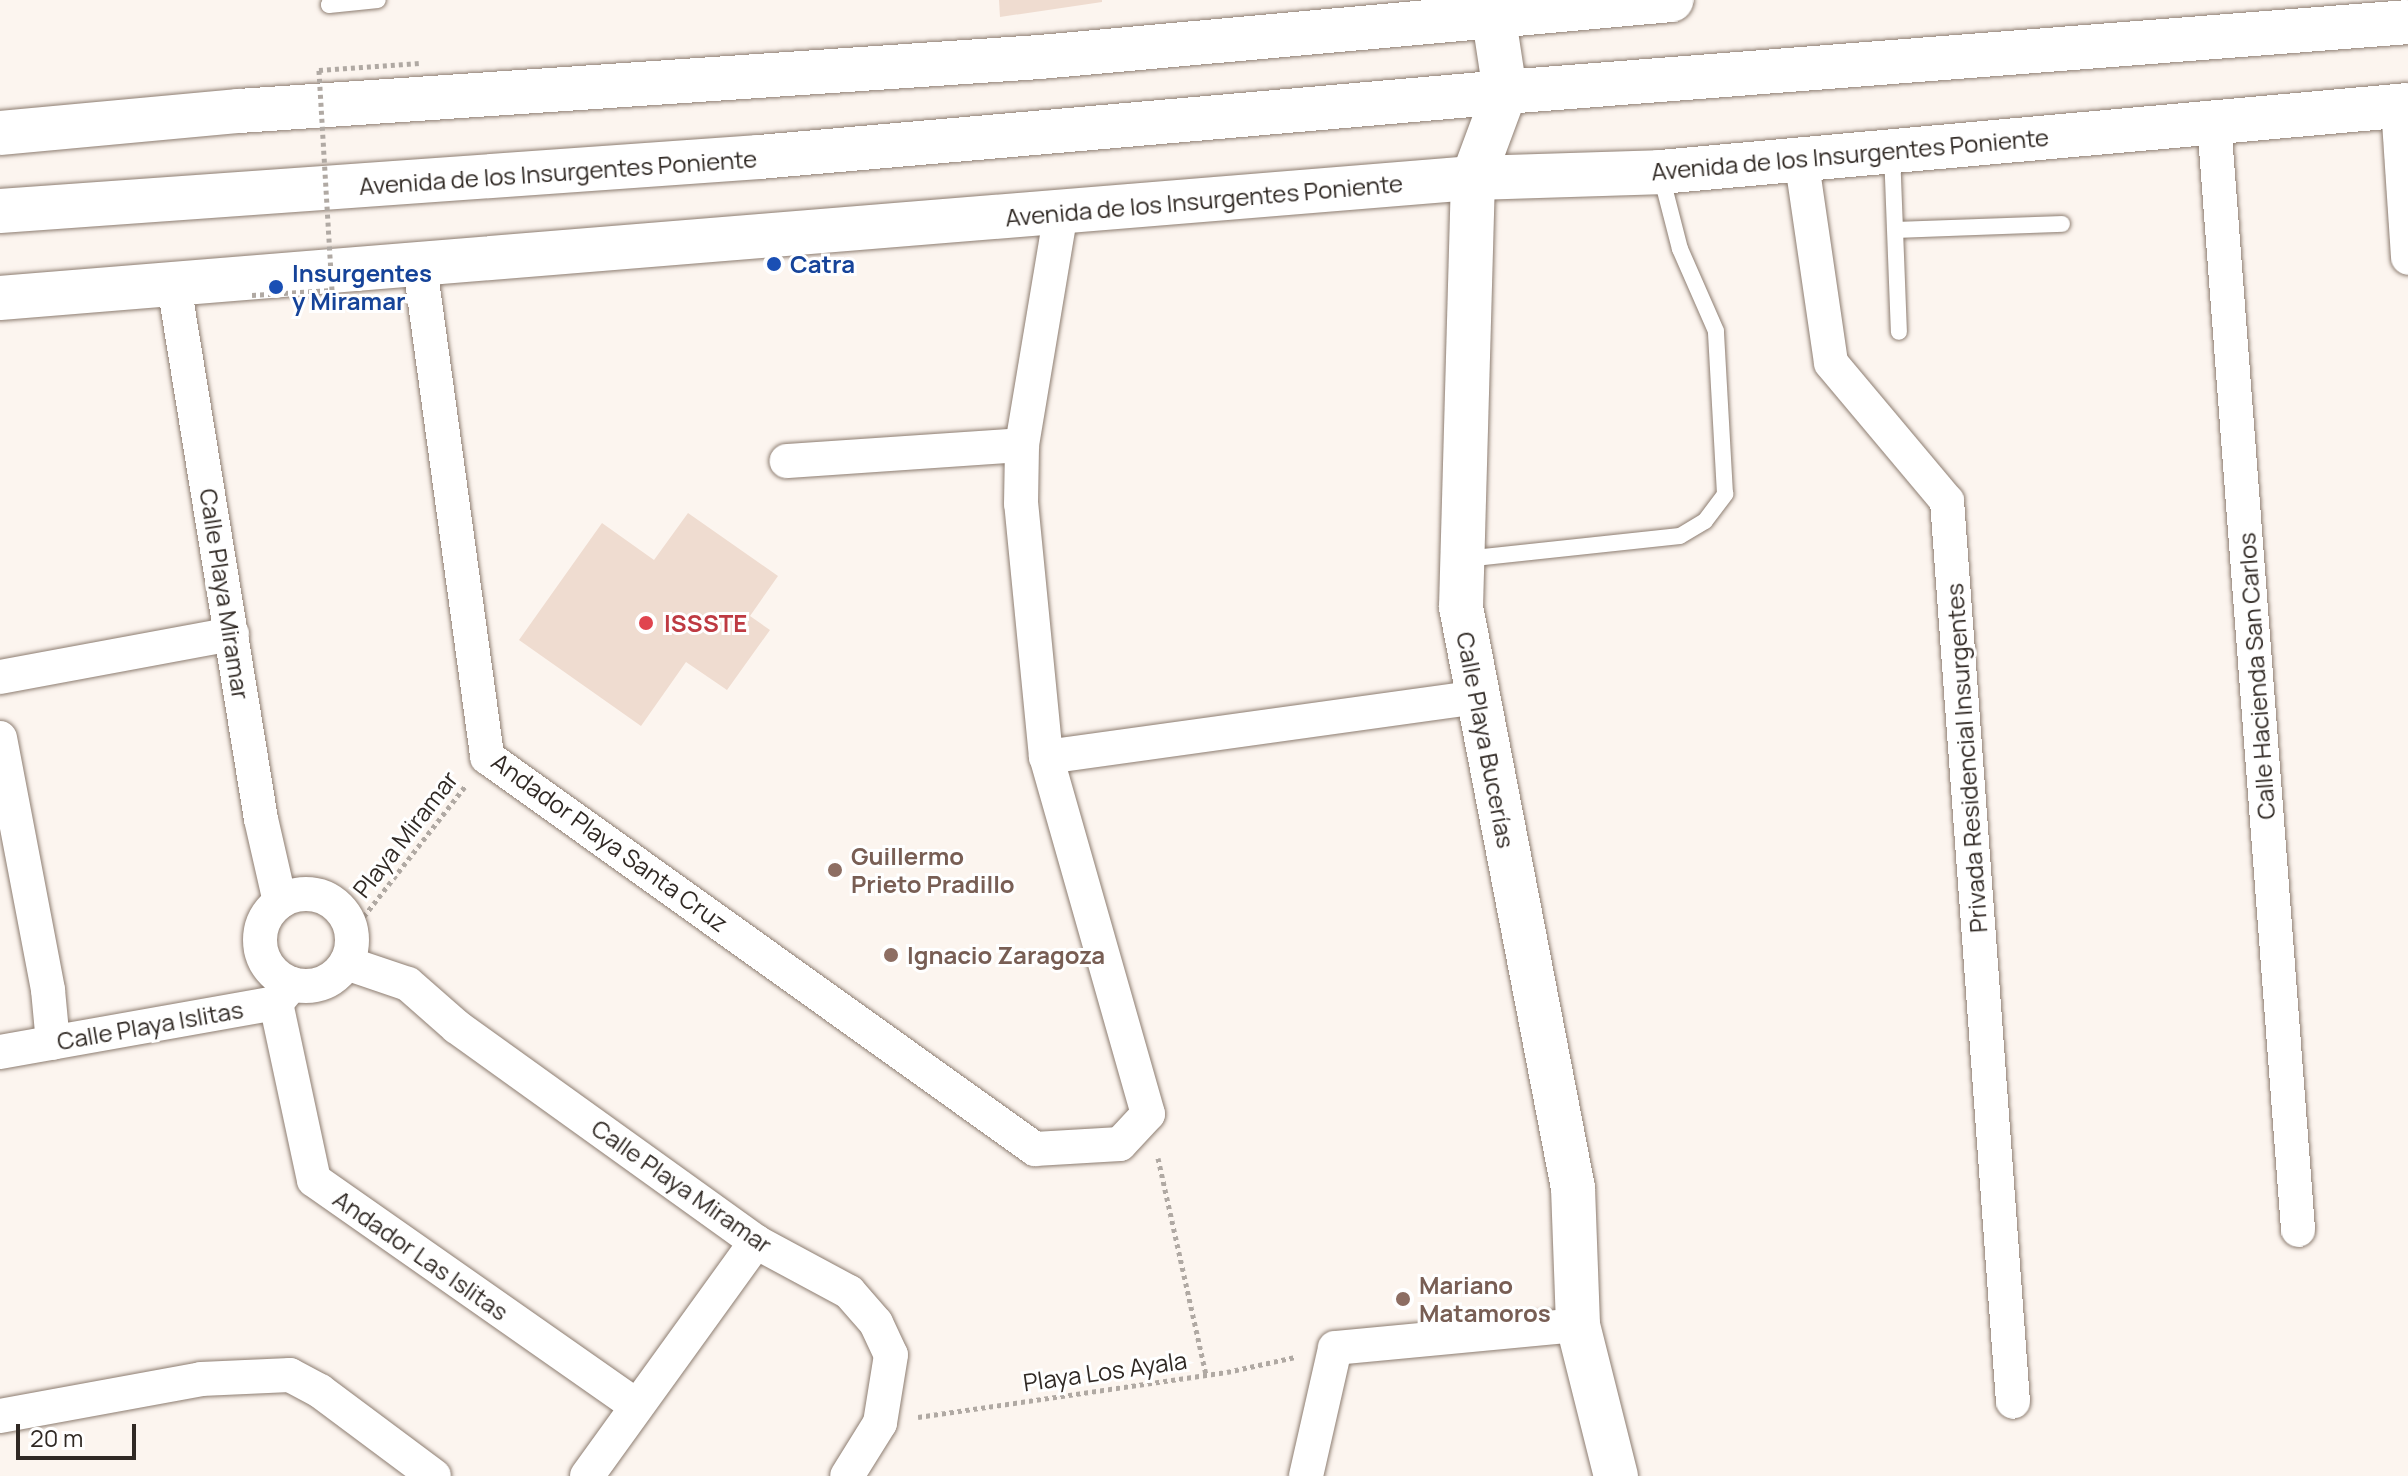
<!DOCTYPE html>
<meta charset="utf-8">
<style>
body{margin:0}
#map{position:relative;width:2408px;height:1476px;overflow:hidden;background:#fcf5ef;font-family:Manrope,sans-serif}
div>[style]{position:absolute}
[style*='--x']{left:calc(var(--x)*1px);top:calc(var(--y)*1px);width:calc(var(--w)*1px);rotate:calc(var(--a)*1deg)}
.building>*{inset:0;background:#efdcd0}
.path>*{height:5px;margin-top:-2.5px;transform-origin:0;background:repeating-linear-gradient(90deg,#b0a9a3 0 4px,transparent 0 8px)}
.roads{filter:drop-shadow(0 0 2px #8d7d71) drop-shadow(0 0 2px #8d7d71)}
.lane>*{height:16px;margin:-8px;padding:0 8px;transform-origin:8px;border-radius:8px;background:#fff}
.street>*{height:34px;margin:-17px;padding:0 17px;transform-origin:17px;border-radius:17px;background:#fff}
.street>.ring{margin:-17px;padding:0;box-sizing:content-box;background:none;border:34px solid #fff;border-radius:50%}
.secondary>*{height:44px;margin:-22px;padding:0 22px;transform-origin:22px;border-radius:22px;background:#fff}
.primary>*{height:44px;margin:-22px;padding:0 22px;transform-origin:22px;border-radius:22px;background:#fff}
.highway>*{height:44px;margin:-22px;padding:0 22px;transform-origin:22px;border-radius:22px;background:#fff}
.path-bridge>*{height:5px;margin-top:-2.5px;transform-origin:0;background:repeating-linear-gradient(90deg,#b0a9a3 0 4px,transparent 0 8px)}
.dots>*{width:22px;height:22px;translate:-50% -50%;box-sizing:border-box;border:4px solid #fff;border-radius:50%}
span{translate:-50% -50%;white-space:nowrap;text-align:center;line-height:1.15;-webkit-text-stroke:6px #fff;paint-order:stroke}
.street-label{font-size:24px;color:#302924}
.transit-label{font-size:24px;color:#164399;font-weight:700}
.left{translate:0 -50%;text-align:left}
.health-label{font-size:24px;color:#be3a42;font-weight:700}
.education-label{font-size:24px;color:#785e54;font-weight:700}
.scale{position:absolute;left:16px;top:1424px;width:120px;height:36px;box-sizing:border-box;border:4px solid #302924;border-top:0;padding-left:10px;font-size:24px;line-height:28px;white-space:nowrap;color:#302924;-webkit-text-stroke:6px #fff;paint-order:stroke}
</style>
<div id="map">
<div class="building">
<i style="clip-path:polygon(999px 0,1102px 0,1102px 2px,1000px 17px)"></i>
<i style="clip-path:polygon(688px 513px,778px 576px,750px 616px,770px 630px,727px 690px,686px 662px,641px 726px,519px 640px,602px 523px,654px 560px)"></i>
</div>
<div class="path">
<i style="--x:354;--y:929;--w:182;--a:-52.1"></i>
<i style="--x:1158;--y:1158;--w:222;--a:77.5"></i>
<i style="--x:918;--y:1417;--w:312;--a:-8.3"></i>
<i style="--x:1227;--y:1372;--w:70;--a:-12.4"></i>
</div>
<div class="roads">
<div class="lane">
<i style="--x:331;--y:0;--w:5;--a:112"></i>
<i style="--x:329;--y:5;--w:49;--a:-5.8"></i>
<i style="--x:1892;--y:152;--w:180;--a:87.8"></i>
<i style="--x:1896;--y:230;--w:166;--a:-2.1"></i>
<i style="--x:1465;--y:559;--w:216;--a:-6.1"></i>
<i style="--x:1680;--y:536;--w:29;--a:-31"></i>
<i style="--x:1705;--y:521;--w:34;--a:-53"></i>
<i style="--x:1725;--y:494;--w:163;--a:-93.2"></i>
<i style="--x:1716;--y:331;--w:90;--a:-113.7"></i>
<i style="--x:1680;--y:249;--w:76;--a:-104.4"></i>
</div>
<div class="street">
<i style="--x:2398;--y:106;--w:152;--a:86.2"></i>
<i style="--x:2214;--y:122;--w:1111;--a:85.66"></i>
<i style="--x:1801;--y:157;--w:208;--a:81.7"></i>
<i style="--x:1831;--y:363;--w:180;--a:50"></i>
<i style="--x:1947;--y:501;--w:903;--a:85.81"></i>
<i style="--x:420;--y:266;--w:496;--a:82.2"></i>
<i style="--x:487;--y:757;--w:674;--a:35.58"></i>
<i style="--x:1035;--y:1149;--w:85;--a:-3.4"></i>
<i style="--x:1120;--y:1144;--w:41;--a:-47"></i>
<i style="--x:1148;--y:1114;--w:371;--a:-105.9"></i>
<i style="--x:1046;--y:757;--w:254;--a:-95.6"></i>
<i style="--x:1021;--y:504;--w:59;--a:-89"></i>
<i style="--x:1022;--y:445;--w:236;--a:176.1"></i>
<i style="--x:174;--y:285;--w:541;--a:80.75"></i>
<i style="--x:261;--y:819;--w:85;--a:77.1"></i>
<i style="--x:1022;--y:445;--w:237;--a:-80.5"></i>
<i style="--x:0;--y:677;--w:236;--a:-10.5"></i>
<i style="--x:0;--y:738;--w:257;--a:79.2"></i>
<i style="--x:48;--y:990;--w:53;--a:84.6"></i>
<i style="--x:1046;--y:757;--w:434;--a:-7.9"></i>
<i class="ring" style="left:260px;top:894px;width:58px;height:58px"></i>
<i style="--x:346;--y:963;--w:65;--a:18.7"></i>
<i style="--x:408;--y:984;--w:65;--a:41.3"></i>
<i style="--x:457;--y:1027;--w:368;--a:35.7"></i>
<i style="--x:756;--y:1242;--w:106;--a:28.3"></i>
<i style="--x:849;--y:1292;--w:41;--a:48.9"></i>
<i style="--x:876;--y:1323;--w:35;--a:65"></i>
<i style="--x:891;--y:1355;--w:69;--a:99.2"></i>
<i style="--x:880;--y:1423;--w:62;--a:121.9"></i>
<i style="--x:276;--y:1003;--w:181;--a:77.9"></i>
<i style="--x:314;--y:1180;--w:394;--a:35"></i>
<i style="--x:0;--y:1052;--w:280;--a:-10.1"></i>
<i style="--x:276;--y:1003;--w:25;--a:-50"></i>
<i style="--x:0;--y:1416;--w:204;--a:-10.4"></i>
<i style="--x:201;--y:1379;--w:89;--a:-2.6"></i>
<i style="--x:290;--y:1375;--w:34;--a:28"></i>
<i style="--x:320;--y:1391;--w:142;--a:36.7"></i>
<i style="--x:587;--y:1476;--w:289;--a:-54.2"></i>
<i style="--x:1306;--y:1476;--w:131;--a:-77.2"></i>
<i style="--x:1335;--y:1348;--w:244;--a:-5.4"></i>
</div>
<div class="secondary">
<i style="--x:1491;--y:0;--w:93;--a:81.3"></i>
<i style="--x:1505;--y:92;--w:92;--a:110.4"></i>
<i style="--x:1473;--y:178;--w:429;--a:91.6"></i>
<i style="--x:1461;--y:607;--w:592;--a:79.09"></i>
<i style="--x:1573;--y:1188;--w:137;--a:87.9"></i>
<i style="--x:1578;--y:1325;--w:156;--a:75.9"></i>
</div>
<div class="primary">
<i style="--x:0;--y:133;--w:240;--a:-5.3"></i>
<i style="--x:239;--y:111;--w:803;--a:-3.86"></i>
<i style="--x:1040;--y:57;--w:634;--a:-5.16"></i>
<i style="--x:0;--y:298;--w:1478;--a:-4.66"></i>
<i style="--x:1473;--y:178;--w:187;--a:-1.8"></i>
<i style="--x:1660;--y:172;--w:751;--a:-5.12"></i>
</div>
<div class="highway">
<i style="--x:0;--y:211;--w:761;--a:-4.07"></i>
<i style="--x:759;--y:157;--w:749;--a:-4.98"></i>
<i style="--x:1505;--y:92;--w:906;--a:-4.43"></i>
</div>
</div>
<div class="path-bridge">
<i style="--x:252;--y:295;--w:80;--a:-3.6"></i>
<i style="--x:332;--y:290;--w:220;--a:-93.4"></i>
<i style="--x:319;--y:70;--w:101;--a:-4"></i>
</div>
<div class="dots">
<i style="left:774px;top:264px;background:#1a4fb4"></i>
<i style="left:276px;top:287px;background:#1a4fb4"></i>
<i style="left:646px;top:623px;background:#e0444e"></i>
<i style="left:835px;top:870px;background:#8d6e63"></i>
<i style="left:891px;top:955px;background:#8d6e63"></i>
<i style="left:1403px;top:1299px;background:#8d6e63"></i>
</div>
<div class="street-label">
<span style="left:1850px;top:154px;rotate:-5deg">Avenida de los Insurgentes Poniente</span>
<span style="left:558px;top:172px;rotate:-4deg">Avenida de los Insurgentes Poniente</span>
<span style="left:1204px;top:200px;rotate:-5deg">Avenida de los Insurgentes Poniente</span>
<span style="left:225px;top:594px;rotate:81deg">Calle Playa Miramar</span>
<span style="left:2256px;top:676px;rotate:-94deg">Calle Hacienda San Carlos</span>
<span style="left:1486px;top:740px;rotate:79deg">Calle Playa Bucerías</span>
<span style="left:1966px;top:758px;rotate:-94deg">Privada Residencial Insurgentes</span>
<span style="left:405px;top:834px;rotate:-52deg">Playa Miramar</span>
<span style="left:610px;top:842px;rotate:36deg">Andador Playa Santa Cruz</span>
<span style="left:150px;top:1025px;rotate:-10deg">Calle Playa Islitas</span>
<span style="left:682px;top:1186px;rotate:35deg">Calle Playa Miramar</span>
<span style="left:421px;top:1255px;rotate:35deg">Andador Las Islitas</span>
<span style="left:1105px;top:1371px;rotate:-8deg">Playa Los Ayala</span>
</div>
<div class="transit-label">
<span class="left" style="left:790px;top:264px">Catra</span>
<span class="left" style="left:292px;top:287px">Insurgentes<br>y Miramar</span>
</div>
<div class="health-label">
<span class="left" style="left:664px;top:623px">ISSSTE</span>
</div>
<div class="education-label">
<span class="left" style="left:851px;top:870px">Guillermo<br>Prieto Pradillo</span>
<span class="left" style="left:907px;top:955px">Ignacio Zaragoza</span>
<span class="left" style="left:1419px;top:1299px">Mariano<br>Matamoros</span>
</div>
<div class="scale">20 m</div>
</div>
